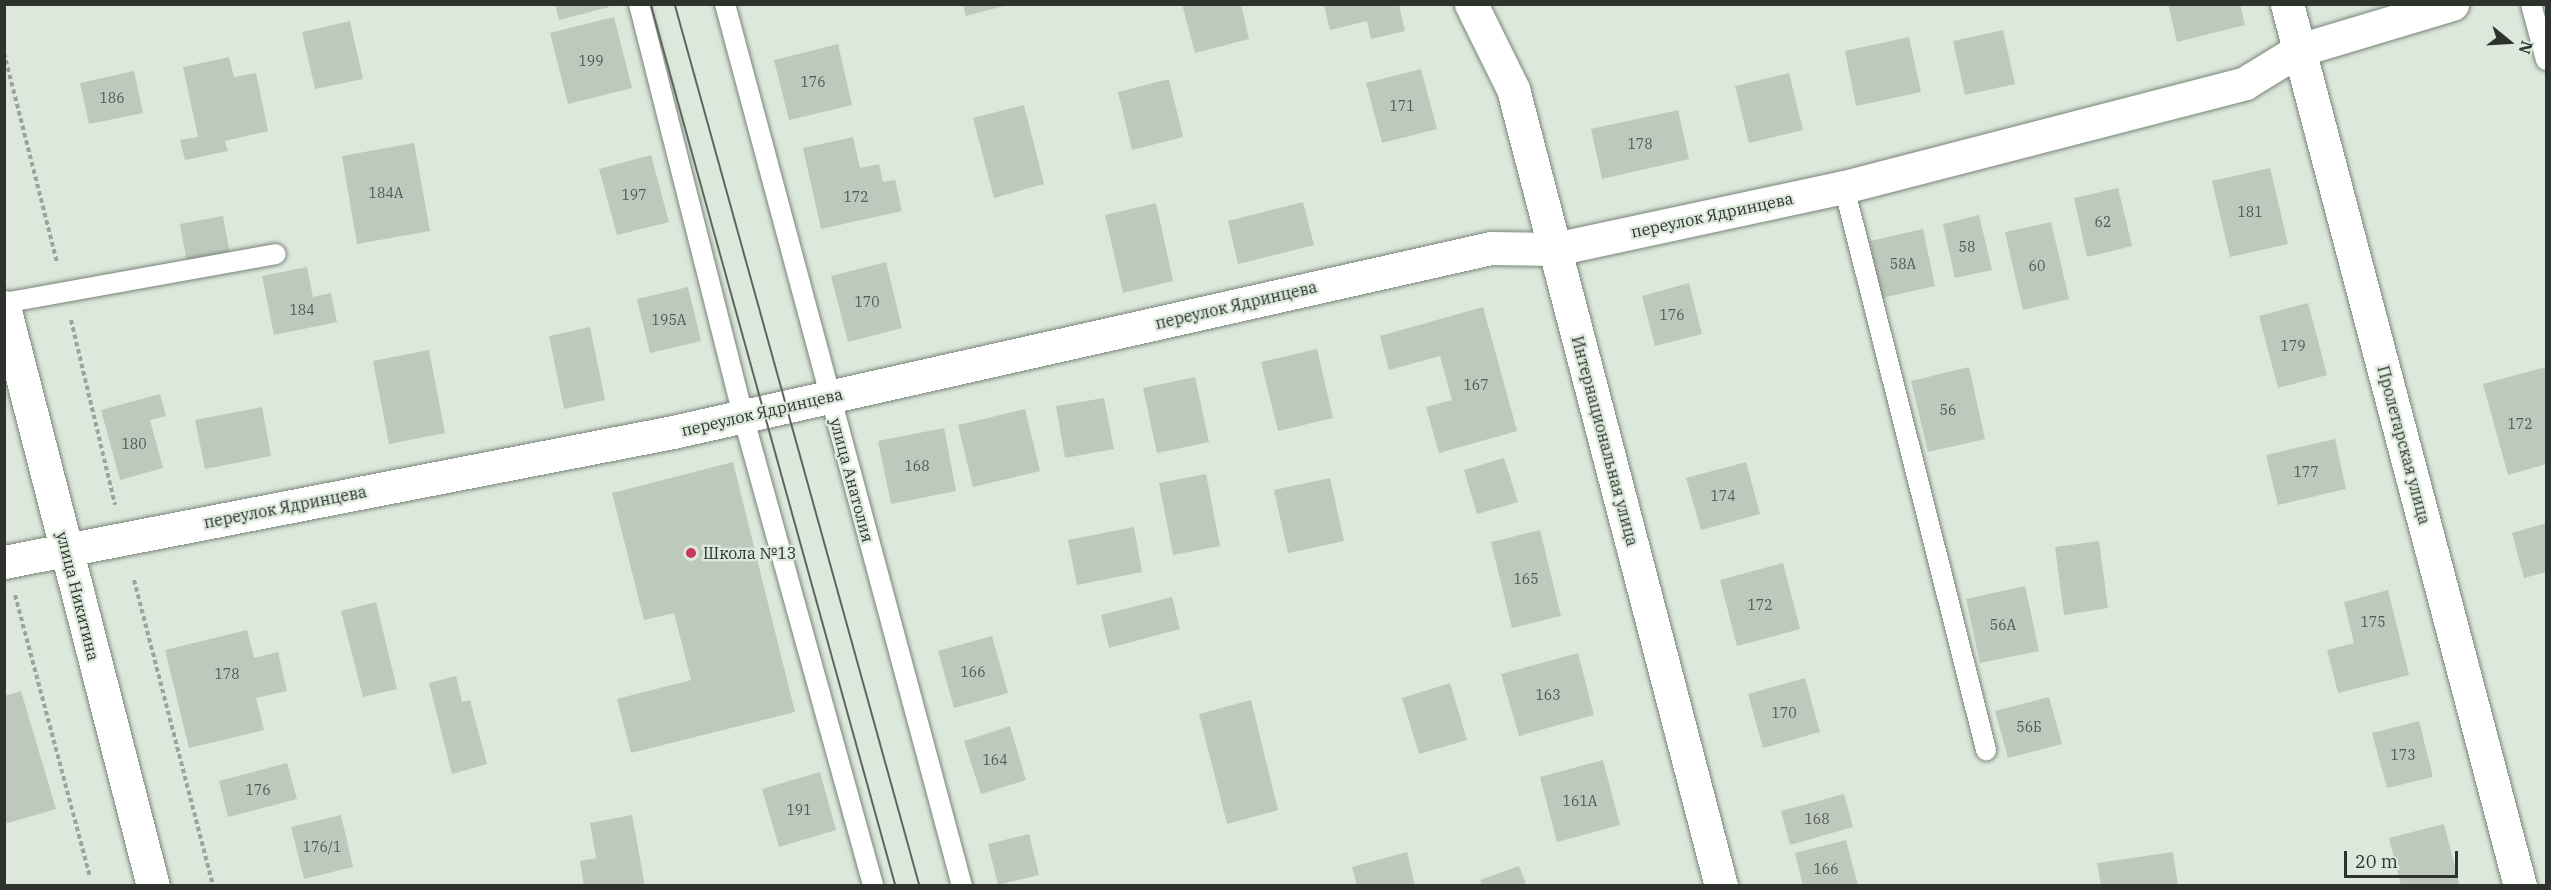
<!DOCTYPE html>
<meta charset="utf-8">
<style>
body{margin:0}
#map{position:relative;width:2551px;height:890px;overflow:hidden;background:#dce8dc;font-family:"IBM Plex Serif",serif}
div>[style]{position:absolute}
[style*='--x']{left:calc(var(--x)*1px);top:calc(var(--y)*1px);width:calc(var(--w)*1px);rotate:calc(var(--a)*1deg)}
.building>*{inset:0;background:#bec9bd}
.path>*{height:4px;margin-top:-2px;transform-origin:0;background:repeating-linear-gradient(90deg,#9ba49b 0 4.5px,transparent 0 7.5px)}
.roads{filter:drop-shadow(0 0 2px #798479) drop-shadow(0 0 2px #798479)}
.service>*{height:20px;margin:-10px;padding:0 10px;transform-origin:10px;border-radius:10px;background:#fff}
.minor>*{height:33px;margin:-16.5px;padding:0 16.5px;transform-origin:16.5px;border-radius:16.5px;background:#fff}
.tram>*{height:1.5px;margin:-0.75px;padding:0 0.75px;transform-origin:0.75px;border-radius:0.75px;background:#5e655e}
.dots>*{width:16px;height:16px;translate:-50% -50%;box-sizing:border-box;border:3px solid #dce8dc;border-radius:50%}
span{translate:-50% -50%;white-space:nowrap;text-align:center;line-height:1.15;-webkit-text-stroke:4.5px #dce8dc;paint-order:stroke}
.number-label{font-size:14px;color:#525851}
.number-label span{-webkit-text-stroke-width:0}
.street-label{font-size:16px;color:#2e322d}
.poi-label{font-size:16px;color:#2e322d}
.left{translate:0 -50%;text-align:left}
.frame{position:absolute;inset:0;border:6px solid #2e322d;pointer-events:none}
.north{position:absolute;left:2479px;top:12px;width:60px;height:60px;-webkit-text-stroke:4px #dce8dc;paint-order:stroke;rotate:108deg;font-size:16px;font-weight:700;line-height:24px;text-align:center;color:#2e322d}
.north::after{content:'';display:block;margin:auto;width:21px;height:27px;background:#2e322d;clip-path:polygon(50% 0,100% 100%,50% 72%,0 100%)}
.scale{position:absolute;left:2344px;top:851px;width:114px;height:27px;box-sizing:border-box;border:3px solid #2e322d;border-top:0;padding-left:8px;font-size:18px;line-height:21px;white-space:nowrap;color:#2e322d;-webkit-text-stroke:4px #dce8dc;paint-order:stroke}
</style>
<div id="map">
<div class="building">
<i style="clip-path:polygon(555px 4px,608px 4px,609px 7px,559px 20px)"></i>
<i style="clip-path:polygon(1182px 4px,1241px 4px,1249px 39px,1195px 53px)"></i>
<i style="clip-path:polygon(2168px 4px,2240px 4px,2245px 25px,2177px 42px)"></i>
<i style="clip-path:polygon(963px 5px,1007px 5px,966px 16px)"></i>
<i style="clip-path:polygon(1324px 5px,1399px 5px,1405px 31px,1371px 39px,1367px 21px,1330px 30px)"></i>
<i style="clip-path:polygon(614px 17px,632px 88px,568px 104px,550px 33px)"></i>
<i style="clip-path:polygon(350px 21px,363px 79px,315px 89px,302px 32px)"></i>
<i style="clip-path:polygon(2003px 30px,2015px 84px,1965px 95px,1953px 41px)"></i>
<i style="clip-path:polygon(1909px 37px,1921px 92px,1856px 106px,1845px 51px)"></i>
<i style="clip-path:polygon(838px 44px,852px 105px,789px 120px,774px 60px)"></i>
<i style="clip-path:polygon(229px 57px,234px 77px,256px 73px,268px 131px,225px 141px,228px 151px,185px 160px,180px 140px,198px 137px,183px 67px)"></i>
<i style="clip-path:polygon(1421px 69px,1437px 129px,1382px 143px,1366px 83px)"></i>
<i style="clip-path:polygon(134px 71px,143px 113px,89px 124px,80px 83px)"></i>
<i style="clip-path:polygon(1789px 73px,1803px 130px,1749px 143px,1735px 86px)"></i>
<i style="clip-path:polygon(1169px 79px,1183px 137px,1132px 150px,1118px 92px)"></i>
<i style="clip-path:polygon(1024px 105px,1044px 184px,994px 198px,973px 118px)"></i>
<i style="clip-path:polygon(1678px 110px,1689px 159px,1602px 179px,1591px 129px)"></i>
<i style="clip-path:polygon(853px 137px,860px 168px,879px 164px,883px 182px,895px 180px,902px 211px,821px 229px,803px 148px)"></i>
<i style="clip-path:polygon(414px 143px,430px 231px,357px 244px,342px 156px)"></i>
<i style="clip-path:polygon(651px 155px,669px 222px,617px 235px,599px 169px)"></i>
<i style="clip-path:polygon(2270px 168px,2288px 244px,2230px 257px,2212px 181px)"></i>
<i style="clip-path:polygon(2118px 188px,2132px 246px,2087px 257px,2074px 198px)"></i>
<i style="clip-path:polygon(1303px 202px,1314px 245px,1238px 264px,1228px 221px)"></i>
<i style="clip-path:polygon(1156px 203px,1173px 281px,1123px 293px,1105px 215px)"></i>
<i style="clip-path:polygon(1979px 215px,1992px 270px,1955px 278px,1943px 224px)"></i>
<i style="clip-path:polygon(223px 216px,230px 254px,187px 263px,180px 224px)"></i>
<i style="clip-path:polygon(2051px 222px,2069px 299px,2023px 310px,2005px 232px)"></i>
<i style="clip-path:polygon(1923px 229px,1935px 286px,1882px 298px,1870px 241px)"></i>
<i style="clip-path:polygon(886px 262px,902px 328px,848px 342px,831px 276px)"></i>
<i style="clip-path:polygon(307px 267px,313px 297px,331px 293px,337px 322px,274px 335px,262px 276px)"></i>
<i style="clip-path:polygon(1689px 283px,1702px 334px,1655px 346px,1642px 296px)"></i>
<i style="clip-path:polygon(688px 287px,701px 341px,650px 353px,637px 299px)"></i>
<i style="clip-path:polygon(2308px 303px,2327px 375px,2278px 388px,2259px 316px)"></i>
<i style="clip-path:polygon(1483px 307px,1517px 431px,1439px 453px,1426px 407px,1452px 400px,1440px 356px,1389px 370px,1380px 336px)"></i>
<i style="clip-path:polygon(590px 327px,605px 400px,564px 409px,549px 336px)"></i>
<i style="clip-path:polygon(1317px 349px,1333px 418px,1278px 431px,1261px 362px)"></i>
<i style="clip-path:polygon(429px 350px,445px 433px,389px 444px,373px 361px)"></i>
<i style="clip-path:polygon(1969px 367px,1985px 439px,1928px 452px,1911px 381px)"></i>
<i style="clip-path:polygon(2546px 367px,2546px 464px,2508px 475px,2483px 384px)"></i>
<i style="clip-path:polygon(1195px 377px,1209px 442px,1157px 453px,1143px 388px)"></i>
<i style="clip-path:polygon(160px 394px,166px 416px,150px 420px,163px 468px,120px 480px,101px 410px)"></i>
<i style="clip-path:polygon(1104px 398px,1114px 449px,1065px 458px,1056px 406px)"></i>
<i style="clip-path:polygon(262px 407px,271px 456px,205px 469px,195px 420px)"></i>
<i style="clip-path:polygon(1025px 409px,1040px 471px,973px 487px,958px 425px)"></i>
<i style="clip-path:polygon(944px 428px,956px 491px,891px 504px,878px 441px)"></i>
<i style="clip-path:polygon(2335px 439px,2346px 489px,2278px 505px,2266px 455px)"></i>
<i style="clip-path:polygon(1504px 458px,1518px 502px,1477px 514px,1464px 470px)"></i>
<i style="clip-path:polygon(733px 462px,795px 712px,631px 753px,617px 699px,691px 680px,674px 613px,644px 620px,612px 493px)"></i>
<i style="clip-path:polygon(1746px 462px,1760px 514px,1701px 530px,1686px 478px)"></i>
<i style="clip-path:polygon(1206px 474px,1220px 546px,1173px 555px,1159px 483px)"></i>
<i style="clip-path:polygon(1330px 478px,1344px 541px,1288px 553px,1274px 490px)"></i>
<i style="clip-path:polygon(2546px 523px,2546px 572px,2524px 578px,2512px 533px)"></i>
<i style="clip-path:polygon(1134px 527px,1142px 572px,1077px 585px,1068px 540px)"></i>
<i style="clip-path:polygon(1540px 530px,1561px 616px,1512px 628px,1491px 542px)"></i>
<i style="clip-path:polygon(2099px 541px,2108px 608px,2064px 615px,2055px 547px)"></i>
<i style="clip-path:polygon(1783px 563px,1800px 629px,1737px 646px,1720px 580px)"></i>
<i style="clip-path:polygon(2025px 586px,2039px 651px,1980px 663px,1966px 599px)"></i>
<i style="clip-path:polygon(2388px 590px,2409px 675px,2338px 693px,2327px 650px,2354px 643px,2344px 602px)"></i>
<i style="clip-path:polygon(1172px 597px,1180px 629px,1109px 648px,1101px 615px)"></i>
<i style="clip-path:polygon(376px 602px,397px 689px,363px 697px,341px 611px)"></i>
<i style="clip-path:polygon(247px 630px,254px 658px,278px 652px,287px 691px,256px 698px,264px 730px,189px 748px,165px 650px)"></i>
<i style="clip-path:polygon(992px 636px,1008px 693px,954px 708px,938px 651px)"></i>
<i style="clip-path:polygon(1578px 653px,1594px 715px,1519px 736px,1501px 674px)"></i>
<i style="clip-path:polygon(456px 676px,462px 702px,470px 700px,487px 764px,452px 774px,429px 683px)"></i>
<i style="clip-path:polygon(1805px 678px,1820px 732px,1763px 748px,1748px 694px)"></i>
<i style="clip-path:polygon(1450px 683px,1467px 740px,1419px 754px,1402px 698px)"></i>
<i style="clip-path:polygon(21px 691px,56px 809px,4px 824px,4px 696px)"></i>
<i style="clip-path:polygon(2049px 697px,2062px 744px,2008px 758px,1995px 711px)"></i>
<i style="clip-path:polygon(1251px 700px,1278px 810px,1227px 824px,1199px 714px)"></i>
<i style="clip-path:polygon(2419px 721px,2433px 777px,2387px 788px,2372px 733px)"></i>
<i style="clip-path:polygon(1010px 726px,1026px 780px,981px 794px,964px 741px)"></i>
<i style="clip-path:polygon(1603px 760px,1620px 825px,1557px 842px,1540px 777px)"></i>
<i style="clip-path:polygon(287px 763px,297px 799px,228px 817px,219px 781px)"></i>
<i style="clip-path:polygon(820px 772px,836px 830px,779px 847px,762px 789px)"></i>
<i style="clip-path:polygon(1844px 794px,1853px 827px,1790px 845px,1781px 811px)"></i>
<i style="clip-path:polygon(341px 815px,353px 867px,304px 879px,291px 827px)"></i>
<i style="clip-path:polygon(632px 815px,645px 886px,584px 886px,580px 861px,596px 858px,590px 823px)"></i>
<i style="clip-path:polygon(2444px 824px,2460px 886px,2401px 886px,2389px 838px)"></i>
<i style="clip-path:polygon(1029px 834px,1039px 875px,998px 885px,988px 844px)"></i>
<i style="clip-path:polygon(1846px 840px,1858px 886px,1803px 886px,1795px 853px)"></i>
<i style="clip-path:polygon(1407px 852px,1415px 886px,1357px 886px,1352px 867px)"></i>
<i style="clip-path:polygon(2173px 852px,2178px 886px,2101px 886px,2097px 863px)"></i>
<i style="clip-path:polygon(1519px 866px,1527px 886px,1482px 886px,1480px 880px)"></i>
</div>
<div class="path">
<i style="--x:4;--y:53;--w:217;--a:75.8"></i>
<i style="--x:71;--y:320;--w:190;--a:76.6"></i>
<i style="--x:134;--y:580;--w:316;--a:75.5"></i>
<i style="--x:15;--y:595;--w:292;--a:75.1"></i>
</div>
<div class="roads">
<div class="service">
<i style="--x:639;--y:4;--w:425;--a:75.8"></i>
<i style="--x:743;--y:416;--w:488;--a:74.5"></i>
<i style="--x:725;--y:4;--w:913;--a:74.96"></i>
<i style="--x:2531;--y:4;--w:58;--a:75"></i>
<i style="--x:1844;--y:187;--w:581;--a:75.84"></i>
<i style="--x:4;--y:303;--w:276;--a:-10.2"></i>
</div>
<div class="minor">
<i style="--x:1471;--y:4;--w:95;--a:63.7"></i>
<i style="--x:1513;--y:89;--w:824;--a:75.37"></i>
<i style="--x:2287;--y:4;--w:912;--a:75.2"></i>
<i style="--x:4;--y:307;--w:598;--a:75.57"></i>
<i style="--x:4;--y:562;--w:682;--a:-11"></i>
<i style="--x:673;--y:432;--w:838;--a:-12.68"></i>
<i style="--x:1491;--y:248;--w:64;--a:0.9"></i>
<i style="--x:1555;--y:249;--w:296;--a:-12.1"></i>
<i style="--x:1844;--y:187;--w:414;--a:-14.5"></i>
<i style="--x:2245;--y:83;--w:63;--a:-31.4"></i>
<i style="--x:2299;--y:50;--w:160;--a:-16.7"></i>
</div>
</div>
<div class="tram">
<i style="--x:651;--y:4;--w:915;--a:74.48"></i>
<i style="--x:675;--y:4;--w:915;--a:74.48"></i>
</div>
<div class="dots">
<i style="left:691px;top:553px;background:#c8385c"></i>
</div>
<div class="number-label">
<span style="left:591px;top:61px">199</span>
<span style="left:813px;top:82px">176</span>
<span style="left:112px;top:98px">186</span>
<span style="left:1402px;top:106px">171</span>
<span style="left:1640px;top:144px">178</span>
<span style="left:386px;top:193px">184А</span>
<span style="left:634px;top:195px">197</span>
<span style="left:856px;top:197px">172</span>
<span style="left:2250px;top:212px">181</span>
<span style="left:2103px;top:222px">62</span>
<span style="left:1967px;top:247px">58</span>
<span style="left:1903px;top:264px">58А</span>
<span style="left:2037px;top:266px">60</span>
<span style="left:867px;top:302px">170</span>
<span style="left:302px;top:310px">184</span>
<span style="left:1672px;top:315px">176</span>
<span style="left:669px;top:320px">195А</span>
<span style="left:2293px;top:346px">179</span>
<span style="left:1476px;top:385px">167</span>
<span style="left:1948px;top:410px">56</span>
<span style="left:2520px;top:424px">172</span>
<span style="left:134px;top:444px">180</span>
<span style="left:917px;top:466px">168</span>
<span style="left:2306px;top:472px">177</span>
<span style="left:1723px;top:496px">174</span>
<span style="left:1526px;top:579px">165</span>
<span style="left:1760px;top:605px">172</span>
<span style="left:2373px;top:622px">175</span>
<span style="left:2003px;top:625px">56А</span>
<span style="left:973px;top:672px">166</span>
<span style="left:227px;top:674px">178</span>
<span style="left:1548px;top:695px">163</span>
<span style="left:1784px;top:713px">170</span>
<span style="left:2029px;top:727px">56Б</span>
<span style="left:2403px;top:755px">173</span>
<span style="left:995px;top:760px">164</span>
<span style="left:258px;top:790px">176</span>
<span style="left:1580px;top:801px">161А</span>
<span style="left:799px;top:810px">191</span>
<span style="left:1817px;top:819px">168</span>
<span style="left:322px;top:847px">176/1</span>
<span style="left:1826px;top:869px">166</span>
</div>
<div class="street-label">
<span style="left:1712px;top:215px;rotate:-12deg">переулок Ядринцева</span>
<span style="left:1236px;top:305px;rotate:-13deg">переулок Ядринцева</span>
<span style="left:762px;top:412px;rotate:-13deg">переулок Ядринцева</span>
<span style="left:1605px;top:441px;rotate:75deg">Интернациональная улица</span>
<span style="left:2404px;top:445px;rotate:75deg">Пролетарская улица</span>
<span style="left:852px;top:480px;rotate:75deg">улица Анатолия</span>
<span style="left:285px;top:507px;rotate:-11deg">переулок Ядринцева</span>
<span style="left:78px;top:596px;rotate:76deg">улица Никитина</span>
</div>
<div class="poi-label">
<span class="left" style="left:703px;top:553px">Школа №13</span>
</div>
<div class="frame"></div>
<div class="north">N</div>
<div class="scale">20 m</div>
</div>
